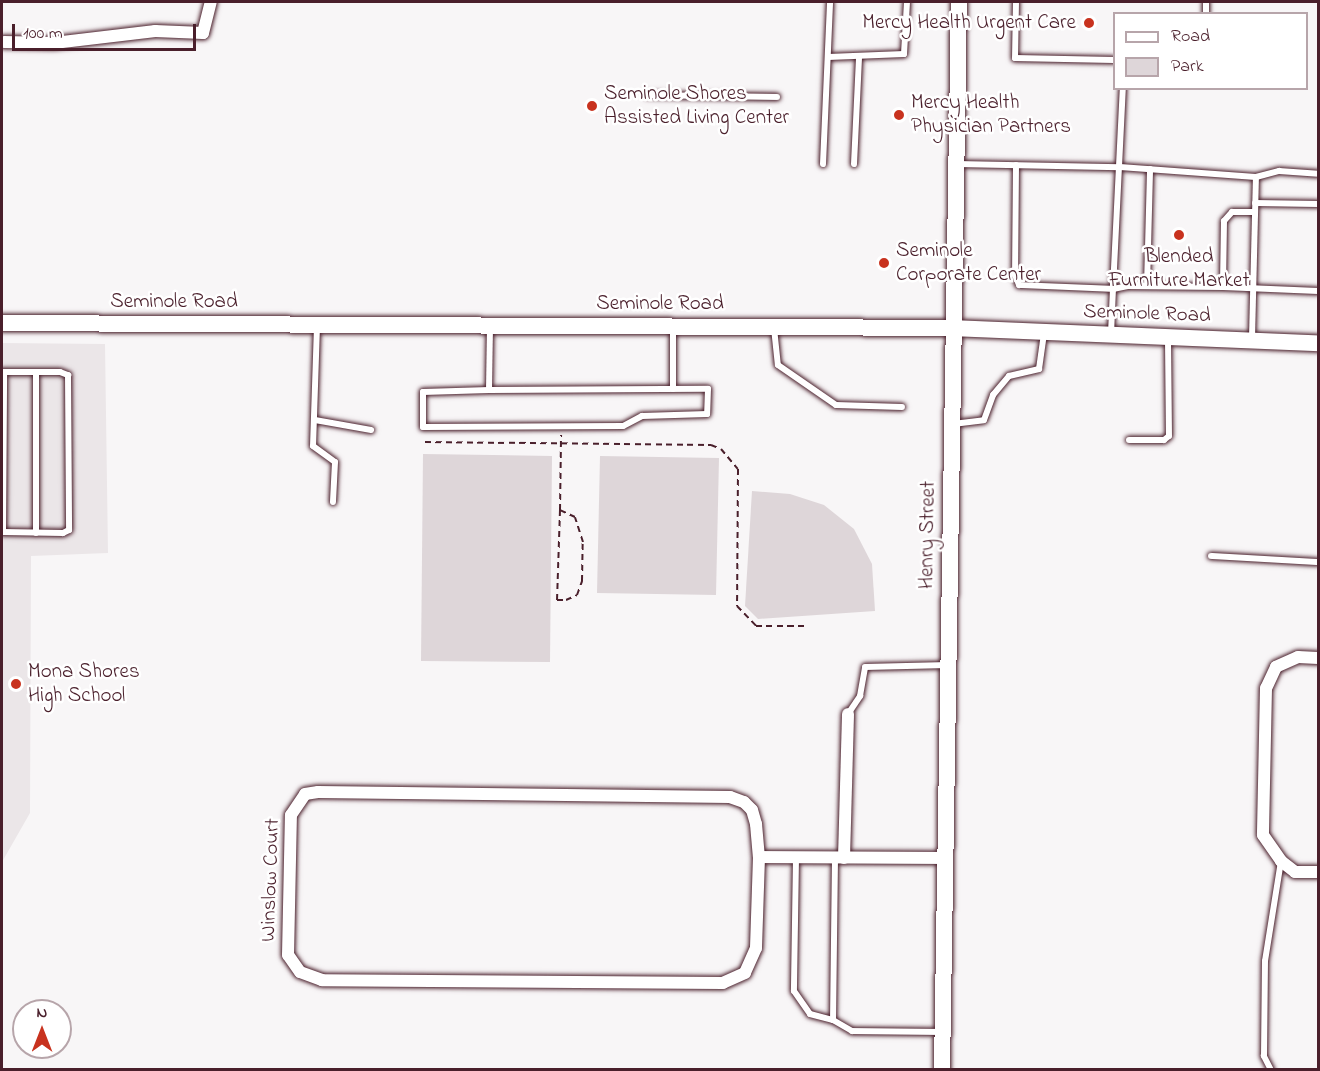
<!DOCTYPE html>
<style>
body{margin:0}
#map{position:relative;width:1320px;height:1071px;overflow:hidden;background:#f8f6f7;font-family:"Indie Flower",sans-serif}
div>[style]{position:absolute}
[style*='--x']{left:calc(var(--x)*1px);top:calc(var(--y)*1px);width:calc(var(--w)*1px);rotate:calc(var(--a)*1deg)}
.built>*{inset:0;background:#ebe6e8}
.green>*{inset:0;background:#ded6d9}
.path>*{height:2px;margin-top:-1px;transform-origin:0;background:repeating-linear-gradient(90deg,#4a1f2b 0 6px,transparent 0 10.5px)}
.roads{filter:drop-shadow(0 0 2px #4a1f2b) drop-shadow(0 0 2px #4a1f2b)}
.lane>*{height:6px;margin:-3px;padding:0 3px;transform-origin:3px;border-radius:3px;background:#fff}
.street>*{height:12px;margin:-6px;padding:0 6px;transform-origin:6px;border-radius:6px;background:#fff}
.secondary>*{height:16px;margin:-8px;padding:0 8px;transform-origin:8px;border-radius:8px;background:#fff}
.dots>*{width:16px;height:16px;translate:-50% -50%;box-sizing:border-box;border:3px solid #fff;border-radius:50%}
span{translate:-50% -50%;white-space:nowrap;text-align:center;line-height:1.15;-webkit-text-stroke:5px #fff;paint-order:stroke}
.poi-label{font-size:21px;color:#4a1f2b}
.right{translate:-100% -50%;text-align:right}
.left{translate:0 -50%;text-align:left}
.street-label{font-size:21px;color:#4a1f2b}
.frame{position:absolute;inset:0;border:3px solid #4a1f2b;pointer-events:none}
.legend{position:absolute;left:1113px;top:12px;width:195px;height:78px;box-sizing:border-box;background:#fff;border:2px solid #b7a5aa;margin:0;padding:8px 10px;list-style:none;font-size:18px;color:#4a1f2b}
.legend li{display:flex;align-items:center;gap:12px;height:30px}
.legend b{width:30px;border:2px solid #b7a5aa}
.north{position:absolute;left:12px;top:999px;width:60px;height:60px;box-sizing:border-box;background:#fff;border:2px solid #b7a5aa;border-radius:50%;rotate:0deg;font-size:16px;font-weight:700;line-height:24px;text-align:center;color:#4a1f2b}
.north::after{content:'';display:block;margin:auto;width:21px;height:27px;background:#c8321e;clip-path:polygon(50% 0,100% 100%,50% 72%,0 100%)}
.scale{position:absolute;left:12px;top:24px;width:184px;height:27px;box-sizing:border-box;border:3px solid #4a1f2b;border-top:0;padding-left:8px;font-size:18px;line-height:21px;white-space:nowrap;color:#4a1f2b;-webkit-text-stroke:4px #fff;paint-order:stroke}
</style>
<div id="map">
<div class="built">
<i style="clip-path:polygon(2px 343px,105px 344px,108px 553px,31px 556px,30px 813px,2px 862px)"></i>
</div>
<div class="green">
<i style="clip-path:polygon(423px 454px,552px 456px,550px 662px,421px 661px)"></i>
<i style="clip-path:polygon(600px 456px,719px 458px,716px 595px,597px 593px)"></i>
<i style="clip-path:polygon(752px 491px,790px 494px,824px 505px,854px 529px,872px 564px,875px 611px,758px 619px,745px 606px)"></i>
</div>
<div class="path">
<i style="--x:425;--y:442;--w:286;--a:0.6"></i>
<i style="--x:711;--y:445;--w:11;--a:22"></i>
<i style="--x:721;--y:449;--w:26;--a:50"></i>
<i style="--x:738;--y:469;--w:137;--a:90.4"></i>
<i style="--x:737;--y:606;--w:28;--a:46"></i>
<i style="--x:756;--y:626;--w:48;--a:0"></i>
<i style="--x:560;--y:510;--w:90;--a:91.9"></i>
<i style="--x:557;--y:600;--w:9;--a:0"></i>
<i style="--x:566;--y:600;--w:12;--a:-24"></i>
<i style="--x:577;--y:595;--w:15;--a:-70"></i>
<i style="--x:582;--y:581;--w:39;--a:-89"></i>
<i style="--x:583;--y:542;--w:26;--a:-108"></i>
<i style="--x:575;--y:517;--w:17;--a:-155"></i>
<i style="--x:560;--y:510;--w:75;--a:-89.2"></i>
</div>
<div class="roads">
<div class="lane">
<i style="--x:1016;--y:2;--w:56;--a:91"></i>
<i style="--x:1015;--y:58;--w:99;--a:1.2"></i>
<i style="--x:1206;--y:14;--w:12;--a:-90"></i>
<i style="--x:828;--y:57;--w:76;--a:-2.3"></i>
<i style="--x:904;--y:54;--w:52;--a:-86.7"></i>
<i style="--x:647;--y:95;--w:130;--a:0.9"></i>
<i style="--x:823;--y:164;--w:162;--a:-87.5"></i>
<i style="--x:854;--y:164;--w:107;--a:-87.3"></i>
<i style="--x:957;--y:164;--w:163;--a:1.1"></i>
<i style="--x:1120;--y:167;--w:136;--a:4.2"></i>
<i style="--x:1256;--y:177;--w:24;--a:-15"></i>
<i style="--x:1279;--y:171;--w:39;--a:4"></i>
<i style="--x:1016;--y:165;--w:110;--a:90.5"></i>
<i style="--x:1015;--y:275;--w:11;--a:68"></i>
<i style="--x:1019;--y:285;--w:94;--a:2.4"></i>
<i style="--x:1113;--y:289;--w:201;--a:-87.2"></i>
<i style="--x:1255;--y:203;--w:63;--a:0.9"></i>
<i style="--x:1254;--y:212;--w:22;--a:180"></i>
<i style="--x:1232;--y:212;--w:12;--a:132"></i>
<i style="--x:1224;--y:221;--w:66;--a:90.9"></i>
<i style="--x:1223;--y:287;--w:95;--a:2.4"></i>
<i style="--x:1147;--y:286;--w:117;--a:-88.5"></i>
<i style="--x:317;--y:326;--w:120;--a:91.9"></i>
<i style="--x:313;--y:446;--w:27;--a:36"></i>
<i style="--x:335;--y:462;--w:40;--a:92.9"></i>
<i style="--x:673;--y:327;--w:62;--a:90"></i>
<i style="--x:774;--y:328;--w:37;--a:84"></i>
<i style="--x:778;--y:365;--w:70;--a:34.6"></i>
<i style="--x:836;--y:405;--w:66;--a:1.7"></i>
<i style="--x:1111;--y:334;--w:45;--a:-87.5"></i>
<i style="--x:1113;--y:289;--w:15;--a:-11"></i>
<i style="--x:1128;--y:286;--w:95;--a:0.6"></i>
<i style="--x:1252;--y:338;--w:161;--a:-88.6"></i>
<i style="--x:2;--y:372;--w:58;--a:0"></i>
<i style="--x:60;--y:372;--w:9;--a:21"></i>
<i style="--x:68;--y:375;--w:155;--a:89.6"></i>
<i style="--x:69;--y:530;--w:7;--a:153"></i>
<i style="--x:63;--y:533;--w:60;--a:-179"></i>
<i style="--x:3;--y:532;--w:160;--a:-89.6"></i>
<i style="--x:36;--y:372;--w:161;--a:90"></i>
<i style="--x:489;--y:390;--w:219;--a:-0.3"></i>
<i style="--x:708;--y:389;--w:25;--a:92"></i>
<i style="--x:707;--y:414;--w:65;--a:178.2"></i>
<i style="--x:642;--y:416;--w:21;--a:152"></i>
<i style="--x:623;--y:426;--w:200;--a:179.7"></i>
<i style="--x:423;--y:427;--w:35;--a:-90"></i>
<i style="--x:423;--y:392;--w:66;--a:-1.7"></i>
<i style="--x:489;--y:390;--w:64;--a:-89.1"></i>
<i style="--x:315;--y:420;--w:57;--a:10.1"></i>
<i style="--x:953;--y:424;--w:31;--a:-7"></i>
<i style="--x:984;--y:420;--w:27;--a:-70"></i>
<i style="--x:993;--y:395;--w:25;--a:-50"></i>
<i style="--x:1009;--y:376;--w:31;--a:-13"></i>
<i style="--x:1039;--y:369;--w:35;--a:-82"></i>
<i style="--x:1129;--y:440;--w:35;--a:0"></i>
<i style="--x:1164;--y:440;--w:6;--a:-39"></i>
<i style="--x:1169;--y:436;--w:98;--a:-90.6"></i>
<i style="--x:1211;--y:556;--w:107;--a:3.2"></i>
<i style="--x:848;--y:714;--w:22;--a:-56"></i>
<i style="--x:860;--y:696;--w:29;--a:-80"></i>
<i style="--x:865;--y:667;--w:83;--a:-1.4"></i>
<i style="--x:796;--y:858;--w:133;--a:90.9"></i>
<i style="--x:794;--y:991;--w:28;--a:55"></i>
<i style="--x:810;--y:1014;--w:24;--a:15"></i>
<i style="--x:835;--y:858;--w:162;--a:90.7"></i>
<i style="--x:833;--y:1020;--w:22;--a:30"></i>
<i style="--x:852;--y:1031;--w:88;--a:0.7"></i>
<i style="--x:1271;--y:1070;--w:16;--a:-117"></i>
<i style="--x:1264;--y:1056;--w:95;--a:-89.4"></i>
<i style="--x:1265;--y:961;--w:101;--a:-80.9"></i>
</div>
<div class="street">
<i style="--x:4;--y:42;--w:50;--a:1.1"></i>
<i style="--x:54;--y:43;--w:102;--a:-6.8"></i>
<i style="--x:155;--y:31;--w:48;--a:2.4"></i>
<i style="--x:203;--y:33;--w:32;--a:-76"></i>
<i style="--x:1318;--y:658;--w:20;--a:-177"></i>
<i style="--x:1298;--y:657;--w:24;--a:156"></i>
<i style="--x:1276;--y:667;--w:23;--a:115"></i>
<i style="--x:1266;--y:688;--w:147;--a:91.2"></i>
<i style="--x:1263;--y:835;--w:32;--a:55"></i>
<i style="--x:1281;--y:861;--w:18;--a:38"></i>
<i style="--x:1295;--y:872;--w:23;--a:0"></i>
<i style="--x:318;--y:792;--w:412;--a:0.7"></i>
<i style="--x:730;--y:797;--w:15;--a:20"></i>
<i style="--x:744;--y:802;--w:11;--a:45"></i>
<i style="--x:752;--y:810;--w:15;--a:74"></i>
<i style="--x:756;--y:824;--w:33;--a:85"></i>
<i style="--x:759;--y:857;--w:91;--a:91.9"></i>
<i style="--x:756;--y:948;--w:27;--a:114"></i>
<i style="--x:745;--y:973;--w:24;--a:156"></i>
<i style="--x:723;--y:983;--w:401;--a:-179.6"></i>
<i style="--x:322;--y:980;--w:23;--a:-160"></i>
<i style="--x:300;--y:972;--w:21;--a:-125"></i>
<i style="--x:288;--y:955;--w:140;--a:-88.8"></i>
<i style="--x:291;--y:815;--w:25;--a:-56"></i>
<i style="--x:305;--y:794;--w:13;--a:-9"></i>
<i style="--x:759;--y:857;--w:185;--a:0.3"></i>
<i style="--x:844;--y:858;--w:144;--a:-88.4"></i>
</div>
<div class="secondary">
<i style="--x:2;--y:323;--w:951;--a:0.3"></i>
<i style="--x:953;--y:328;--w:365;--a:2.4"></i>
<i style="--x:942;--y:1070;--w:1068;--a:-89.09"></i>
</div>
</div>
<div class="dots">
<i style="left:1089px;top:23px;background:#c8321e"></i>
<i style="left:592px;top:106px;background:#c8321e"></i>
<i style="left:899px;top:115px;background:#c8321e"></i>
<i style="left:1179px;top:235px;background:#c8321e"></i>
<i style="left:884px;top:263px;background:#c8321e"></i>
<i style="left:16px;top:684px;background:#c8321e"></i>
</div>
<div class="poi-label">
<span class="right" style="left:1076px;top:23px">Mercy Health Urgent Care</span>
<span class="left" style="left:604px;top:106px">Seminole Shores<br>Assisted Living Center</span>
<span class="left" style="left:911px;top:115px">Mercy Health<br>Physician Partners</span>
<span class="left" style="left:896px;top:263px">Seminole<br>Corporate Center</span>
<span style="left:1179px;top:269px">Blended<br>Furniture Market</span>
<span class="left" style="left:28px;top:684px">Mona Shores<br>High School</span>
</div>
<div class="street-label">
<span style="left:174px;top:302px">Seminole Road</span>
<span style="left:660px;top:304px">Seminole Road</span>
<span style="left:1147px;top:314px;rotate:2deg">Seminole Road</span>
<span style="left:928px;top:535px;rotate:-89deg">Henry Street</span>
<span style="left:271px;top:880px;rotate:-88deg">Winslow Court</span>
</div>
<div class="frame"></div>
<ul class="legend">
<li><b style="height:8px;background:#fff"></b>Road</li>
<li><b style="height:16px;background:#ded6d9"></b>Park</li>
</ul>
<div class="north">N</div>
<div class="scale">100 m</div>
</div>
